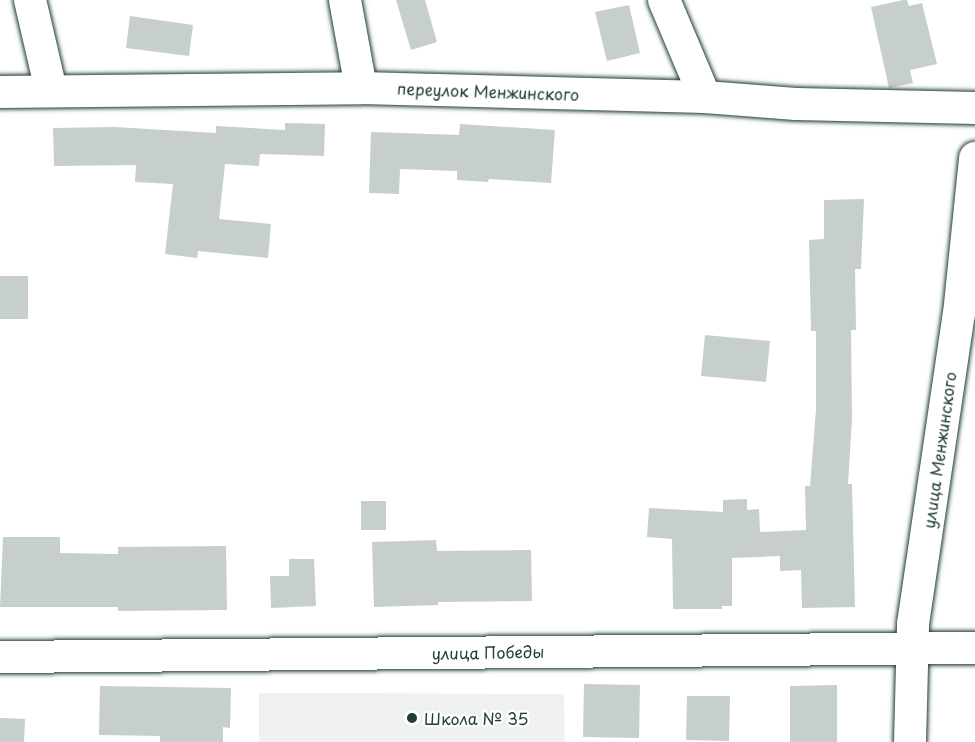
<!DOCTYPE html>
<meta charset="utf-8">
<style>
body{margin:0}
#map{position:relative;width:975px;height:742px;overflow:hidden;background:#fff;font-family:"Playpen Sans",sans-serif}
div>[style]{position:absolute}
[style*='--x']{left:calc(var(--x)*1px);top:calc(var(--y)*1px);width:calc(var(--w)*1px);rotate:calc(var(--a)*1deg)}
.built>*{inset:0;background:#eef1f0}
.building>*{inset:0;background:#c7cfcc}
.roads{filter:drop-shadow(0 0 2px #1f3d34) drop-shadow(0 0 2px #1f3d34)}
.minor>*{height:32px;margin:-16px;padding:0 16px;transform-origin:16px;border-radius:16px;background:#fff}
.dots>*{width:16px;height:16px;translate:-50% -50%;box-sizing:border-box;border:3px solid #fff;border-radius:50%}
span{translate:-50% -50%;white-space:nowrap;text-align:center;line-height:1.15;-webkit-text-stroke:4.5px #fff;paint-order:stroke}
.street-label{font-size:16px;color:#1f3d34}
.poi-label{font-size:16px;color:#1f3d34}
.left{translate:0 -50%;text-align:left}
</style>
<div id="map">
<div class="built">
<i style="clip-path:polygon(259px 693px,564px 694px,565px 742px,259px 742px)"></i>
</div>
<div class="building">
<i style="clip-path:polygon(396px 0,425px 0,437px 42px,411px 50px)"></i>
<i style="clip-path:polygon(903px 0,907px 0,909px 6px,922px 3px,937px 64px,910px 70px,913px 83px,889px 88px,871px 7px)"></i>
<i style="clip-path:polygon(629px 5px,640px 53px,607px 61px,595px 12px)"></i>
<i style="clip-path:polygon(130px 16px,193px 25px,189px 56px,126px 48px)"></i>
<i style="clip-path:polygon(285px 123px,325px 124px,324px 156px,260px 154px,259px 166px,225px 164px,219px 219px,271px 224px,268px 258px,198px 251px,197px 258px,165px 254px,173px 184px,135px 182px,136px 165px,54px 166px,53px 128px,114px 127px,216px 133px,216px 126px,285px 130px)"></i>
<i style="clip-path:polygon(460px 124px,555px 130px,551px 183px,489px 179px,488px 182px,457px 180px,457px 171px,400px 169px,399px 194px,369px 193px,371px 132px,459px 135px)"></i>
<i style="clip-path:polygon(864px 199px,861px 269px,855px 269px,856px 330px,851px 330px,852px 419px,848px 484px,852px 484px,855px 607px,802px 608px,801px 570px,780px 571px,780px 556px,732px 558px,732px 606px,722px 606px,722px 609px,673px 609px,672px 539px,647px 537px,649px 508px,723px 512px,723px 500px,747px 499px,747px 510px,759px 509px,760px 532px,806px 530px,805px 486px,810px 486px,816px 409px,816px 331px,811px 331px,809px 240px,824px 239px,824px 200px)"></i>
<i style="clip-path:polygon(0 276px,28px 276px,28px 319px,0 319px)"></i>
<i style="clip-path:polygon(705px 335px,770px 341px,766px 382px,701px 376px)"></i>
<i style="clip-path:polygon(361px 501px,386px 501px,386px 530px,361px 530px)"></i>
<i style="clip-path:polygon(3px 537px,60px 537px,60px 553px,118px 554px,118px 547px,226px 546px,227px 610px,118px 611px,118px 607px,0 607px)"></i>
<i style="clip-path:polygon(436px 540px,437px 551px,531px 550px,532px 601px,438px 602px,438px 605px,374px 607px,372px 542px)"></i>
<i style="clip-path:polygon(289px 559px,314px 559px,316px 606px,271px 608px,270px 576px,289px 576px)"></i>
<i style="clip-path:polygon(584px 684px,640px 685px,639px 738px,583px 737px)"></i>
<i style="clip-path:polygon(837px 685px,837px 742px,790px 742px,790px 686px)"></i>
<i style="clip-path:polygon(100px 686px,231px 688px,230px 728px,223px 727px,223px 742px,160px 742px,160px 736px,99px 735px)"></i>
<i style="clip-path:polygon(687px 696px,730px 696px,729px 741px,686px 740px)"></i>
<i style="clip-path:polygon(0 718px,25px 719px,24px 742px,0 742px)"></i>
</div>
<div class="roads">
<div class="minor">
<i style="--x:30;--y:0;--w:92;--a:76.9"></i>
<i style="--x:345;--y:0;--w:89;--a:79.7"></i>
<i style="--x:664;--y:0;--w:105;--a:67.1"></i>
<i style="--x:0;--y:92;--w:361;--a:-0.6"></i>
<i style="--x:361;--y:88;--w:344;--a:1.5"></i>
<i style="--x:705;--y:97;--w:91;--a:4.4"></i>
<i style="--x:796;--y:104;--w:179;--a:1.3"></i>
<i style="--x:0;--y:657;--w:975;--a:-0.53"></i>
<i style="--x:910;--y:742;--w:118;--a:-88.5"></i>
<i style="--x:913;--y:624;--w:313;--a:-81.6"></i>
<i style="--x:959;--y:314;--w:157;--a:-84.1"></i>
</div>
</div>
<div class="dots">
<i style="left:412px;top:718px;background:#1f3d34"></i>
</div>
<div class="street-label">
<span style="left:488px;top:91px;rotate:2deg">переулок Менжинского</span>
<span style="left:939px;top:450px;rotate:-82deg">улица Менжинского</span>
<span style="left:488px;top:652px;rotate:-1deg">улица Победы</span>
</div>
<div class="poi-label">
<span class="left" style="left:424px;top:718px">Школа № 35</span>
</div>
</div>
